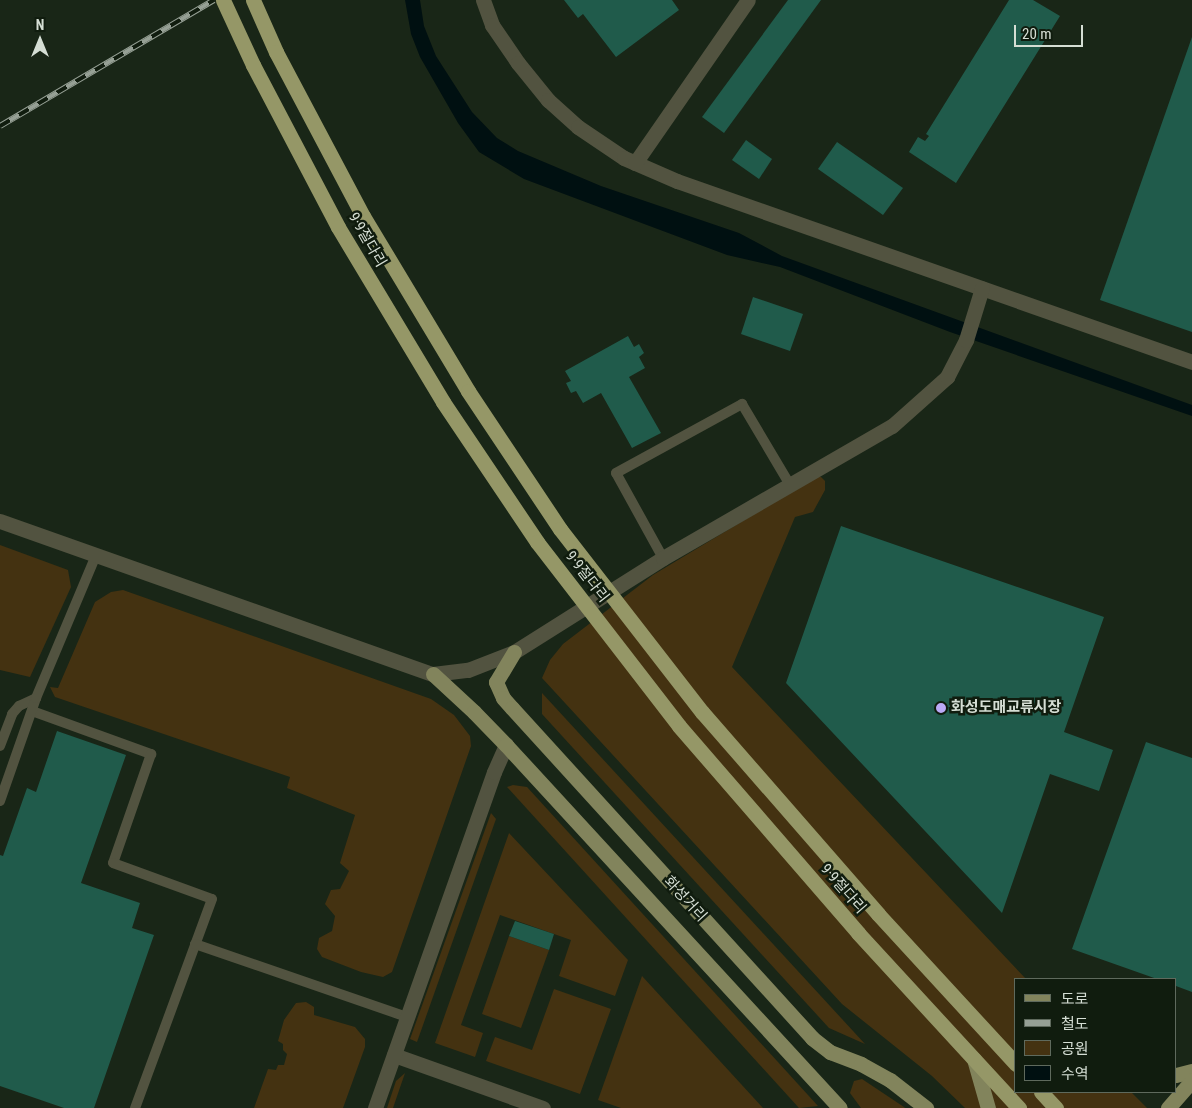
<!DOCTYPE html>
<meta charset="utf-8">
<style>
body{margin:0}
#map{position:relative;width:1192px;height:1108px;overflow:hidden;background:#192617;font-family:"Roboto Condensed","Noto Sans KR",sans-serif}
div>[style]{position:absolute}
[style*='--x']{left:calc(var(--x)*1px);top:calc(var(--y)*1px);width:calc(var(--w)*1px);rotate:calc(var(--a)*1deg)}
.green>*{inset:0;background:#443211}
.water>*{inset:0;background:#001011}
.building>*{inset:0;background:#205b4b}
.lane>*{height:10px;margin:-5px;padding:0 5px;transform-origin:5px;border-radius:5px;background:#525340}
.street>*{height:15px;margin:-7.5px;padding:0 7.5px;transform-origin:7.5px;border-radius:7.5px;background:#525340}
.primary>*{height:15px;margin:-7.5px;padding:0 7.5px;transform-origin:7.5px;border-radius:7.5px;background:#82845c}
.highway>*{height:15px;margin:-7.5px;padding:0 7.5px;transform-origin:7.5px;border-radius:7.5px;background:#959767}
.rail>*{height:5.5px;margin-top:-2.75px;transform-origin:0;background:repeating-linear-gradient(90deg,#101c0e 0 11px,#96a095 0 22px);box-sizing:border-box;border-block:1px solid #96a095}
.dots>*{width:14px;height:14px;translate:-50% -50%;box-sizing:border-box;border:2px solid #101c0e;border-radius:50%}
span{translate:-50% -50%;white-space:nowrap;text-align:center;line-height:1.15;-webkit-text-stroke:5px #101c0e;paint-order:stroke}
.street-label{font-size:15px;color:#d5ded4}
.poi-label{font-size:15px;color:#d5ded4;font-weight:700}
.left{translate:0 -50%;text-align:left}
.legend{position:absolute;left:1014px;top:978px;width:162px;height:115px;box-sizing:border-box;background:#101c0e;border:1px solid #5f6a5d;margin:0;padding:6px 9px;list-style:none;font-size:15px;color:#d5ded4}
.legend li{display:flex;align-items:center;gap:10px;height:25px}
.legend b{width:25px;border:1px solid #5f6a5d}
.north{position:absolute;left:15px;top:15px;width:50px;height:50px;-webkit-text-stroke:4px #101c0e;paint-order:stroke;rotate:0deg;font-size:14px;font-weight:700;line-height:20px;text-align:center;color:#d5ded4}
.north::after{content:'';display:block;margin:auto;width:18px;height:22px;background:#d5ded4;clip-path:polygon(50% 0,100% 100%,50% 72%,0 100%)}
.scale{position:absolute;left:1014px;top:25px;width:69px;height:22px;box-sizing:border-box;border:2px solid #d5ded4;border-top:0;padding-left:6px;font-size:15px;line-height:18px;white-space:nowrap;color:#d5ded4;-webkit-text-stroke:4px #101c0e;paint-order:stroke}
</style>
<div id="map">
<div class="green">
<i style="clip-path:polygon(816px 477px,821px 477px,825px 481px,825px 490px,813px 512px,795px 517px,732px 667px,1026px 979px,1016px 979px,1016px 1092px,1131px 1092px,1147px 1108px,965px 1108px,932px 1076px,842px 1004px,542px 678px,550px 660px,563px 644px,653px 575px)"></i>
<i style="clip-path:polygon(0 545px,68px 570px,71px 587px,30px 677px,0 670px)"></i>
<i style="clip-path:polygon(123px 590px,431px 699px,454px 715px,470px 736px,471px 746px,392px 972px,383px 977px,361px 972px,322px 957px,317px 949px,319px 938px,332px 931px,335px 916px,325px 904px,331px 890px,340px 889px,349px 871px,340px 863px,355px 815px,287px 788px,290px 777px,55px 697px,50px 687px,58px 688px,95px 602px,111px 592px)"></i>
<i style="clip-path:polygon(542px 693px,865px 1044px,829px 1028px,542px 714px)"></i>
<i style="clip-path:polygon(513px 785px,527px 787px,818px 1106px,799px 1108px,507px 787px)"></i>
<i style="clip-path:polygon(491px 813px,496px 819px,417px 1042px,410px 1039px)"></i>
<i style="clip-path:polygon(509px 833px,628px 960px,615px 996px,559px 976px,571px 940px,500px 915px,461px 1025px,483px 1033px,475px 1057px,435px 1043px)"></i>
<i style="clip-path:polygon(509px 936px,549px 950px,521px 1028px,482px 1014px)"></i>
<i style="clip-path:polygon(642px 976px,763px 1108px,621px 1108px,598px 1100px)"></i>
<i style="clip-path:polygon(554px 989px,611px 1009px,580px 1094px,486px 1061px,495px 1037px,532px 1050px)"></i>
<i style="clip-path:polygon(306px 1002px,314px 1007px,314px 1015px,355px 1027px,365px 1039px,365px 1047px,343px 1108px,254px 1108px,268px 1069px,276px 1070px,278px 1065px,284px 1065px,287px 1054px,283px 1050px,283px 1044px,278px 1041px,284px 1020px,296px 1003px)"></i>
<i style="clip-path:polygon(405px 1073px,393px 1108px,387px 1108px,396px 1081px)"></i>
<i style="clip-path:polygon(862px 1079px,904px 1107px,905px 1108px,861px 1108px,850px 1093px,854px 1081px)"></i>
</div>
<div class="water">
<i style="clip-path:polygon(405px 0,420px 0,424px 26px,436px 56px,472px 112px,497px 138px,518px 151px,601px 186px,739px 233px,782px 256px,1192px 405px,1192px 416px,950px 332px,780px 267px,727px 255px,524px 179px,479px 152px,458px 123px,420px 57px,411px 34px)"></i>
</div>
<div class="building">
<i style="clip-path:polygon(564px 0,672px 0,679px 10px,616px 57px,583px 14px,578px 18px)"></i>
<i style="clip-path:polygon(788px 0,821px 0,724px 133px,702px 117px)"></i>
<i style="clip-path:polygon(1009px 0,1033px 0,1060px 16px,956px 183px,909px 152px,918px 137px,925px 141px,929px 136px,926px 134px)"></i>
<i style="clip-path:polygon(1192px 37px,1192px 332px,1100px 300px)"></i>
<i style="clip-path:polygon(746px 140px,772px 159px,759px 179px,732px 160px)"></i>
<i style="clip-path:polygon(837px 142px,903px 188px,883px 215px,818px 169px)"></i>
<i style="clip-path:polygon(753px 297px,803px 314px,790px 351px,741px 334px)"></i>
<i style="clip-path:polygon(628px 336px,634px 347px,639px 344px,644px 353px,639px 357px,645px 368px,629px 377px,661px 433px,632px 448px,601px 393px,583px 403px,576px 391px,571px 393px,566px 383px,571px 381px,565px 371px)"></i>
<i style="clip-path:polygon(841px 526px,1104px 617px,1064px 732px,1113px 750px,1099px 791px,1050px 774px,1002px 913px,786px 683px)"></i>
<i style="clip-path:polygon(57px 731px,126px 755px,81px 883px,140px 903px,132px 928px,154px 935px,94px 1108px,64px 1108px,0 1086px,0 855px,3px 856px,27px 788px,36px 792px)"></i>
<i style="clip-path:polygon(1146px 742px,1192px 758px,1192px 992px,1176px 986px,1176px 979px,1157px 979px,1072px 949px)"></i>
<i style="clip-path:polygon(515px 921px,554px 934px,549px 950px,509px 936px)"></i>
</div>
<div class="lane">
<i style="--x:663;--y:558;--w:97;--a:-118.9"></i>
<i style="--x:616;--y:473;--w:144;--a:-28.7"></i>
<i style="--x:742;--y:404;--w:94;--a:59.3"></i>
<i style="--x:32;--y:711;--w:127;--a:19.9"></i>
<i style="--x:151;--y:754;--w:115;--a:109.2"></i>
<i style="--x:113;--y:863;--w:105;--a:20"></i>
<i style="--x:212;--y:899;--w:223;--a:110.2"></i>
<i style="--x:0;--y:746;--w:34;--a:-69"></i>
<i style="--x:12;--y:714;--w:11;--a:-49"></i>
<i style="--x:19;--y:706;--w:19;--a:-25"></i>
<i style="--x:0;--y:801;--w:109;--a:-70.7"></i>
<i style="--x:36;--y:698;--w:155;--a:-67.2"></i>
<i style="--x:195;--y:944;--w:224;--a:19"></i>
</div>
<div class="street">
<i style="--x:483;--y:0;--w:27;--a:70"></i>
<i style="--x:492;--y:25;--w:46;--a:55.6"></i>
<i style="--x:518;--y:63;--w:48;--a:51"></i>
<i style="--x:548;--y:100;--w:40;--a:42"></i>
<i style="--x:578;--y:127;--w:55;--a:34"></i>
<i style="--x:624;--y:158;--w:58;--a:23.5"></i>
<i style="--x:677;--y:181;--w:546;--a:19.36"></i>
<i style="--x:635;--y:163;--w:198;--a:-55.3"></i>
<i style="--x:0;--y:521;--w:459;--a:19.5"></i>
<i style="--x:433;--y:674;--w:35;--a:-7"></i>
<i style="--x:468;--y:670;--w:49;--a:-21.4"></i>
<i style="--x:514;--y:652;--w:176;--a:-32.2"></i>
<i style="--x:663;--y:558;--w:264;--a:-30"></i>
<i style="--x:892;--y:426;--w:74;--a:-41.7"></i>
<i style="--x:947;--y:377;--w:42;--a:-62.8"></i>
<i style="--x:966;--y:340;--w:54;--a:-72.9"></i>
<i style="--x:394;--y:1055;--w:158;--a:19.6"></i>
<i style="--x:375;--y:1108;--w:356;--a:-70.5"></i>
<i style="--x:494;--y:772;--w:30;--a:-66"></i>
</div>
<div class="primary">
<i style="--x:514;--y:652;--w:35;--a:121"></i>
<i style="--x:496;--y:682;--w:17;--a:66"></i>
<i style="--x:503;--y:698;--w:13;--a:48"></i>
<i style="--x:512;--y:708;--w:446;--a:47.7"></i>
<i style="--x:812;--y:1038;--w:23;--a:38"></i>
<i style="--x:830;--y:1052;--w:33;--a:21"></i>
<i style="--x:861;--y:1064;--w:33;--a:29"></i>
<i style="--x:890;--y:1080;--w:46;--a:37.9"></i>
<i style="--x:433;--y:674;--w:56;--a:42.8"></i>
<i style="--x:474;--y:712;--w:46;--a:45.9"></i>
<i style="--x:506;--y:745;--w:493;--a:47.4"></i>
<i style="--x:974;--y:1059;--w:51;--a:74.1"></i>
<i style="--x:1176;--y:1075;--w:16;--a:-14"></i>
<i style="--x:1168;--y:1108;--w:37;--a:-49"></i>
</div>
<div class="highway">
<i style="--x:223;--y:0;--w:72;--a:65.2"></i>
<i style="--x:253;--y:65;--w:183;--a:62.3"></i>
<i style="--x:338;--y:227;--w:204;--a:59"></i>
<i style="--x:443;--y:402;--w:169;--a:56.1"></i>
<i style="--x:537;--y:542;--w:232;--a:52.3"></i>
<i style="--x:679;--y:726;--w:274;--a:49.1"></i>
<i style="--x:858;--y:933;--w:238;--a:47.4"></i>
<i style="--x:253;--y:0;--w:57;--a:66.1"></i>
<i style="--x:276;--y:52;--w:186;--a:62.1"></i>
<i style="--x:363;--y:216;--w:204;--a:59"></i>
<i style="--x:468;--y:391;--w:166;--a:56.3"></i>
<i style="--x:560;--y:529;--w:232;--a:52.2"></i>
<i style="--x:702;--y:712;--w:268;--a:48.9"></i>
<i style="--x:878;--y:914;--w:204;--a:47.4"></i>
<i style="--x:1041;--y:1092;--w:22;--a:47"></i>
</div>
<div class="rail">
<i style="--x:0;--y:126;--w:248;--a:-30.5"></i>
</div>
<div class="dots">
<i style="left:941px;top:708px;background:#bbaaf6"></i>
</div>
<div class="street-label">
<span style="left:367px;top:240px;rotate:60deg">9·9절다리</span>
<span style="left:587px;top:577px;rotate:52deg">9·9절다리</span>
<span style="left:843px;top:889px;rotate:49deg">9·9절다리</span>
<span style="left:685px;top:899px;rotate:48deg">화성거리</span>
</div>
<div class="poi-label">
<span class="left" style="left:951px;top:708px">화성도매교류시장</span>
</div>
<ul class="legend">
<li><b style="height:6px;background:#82845c"></b>도로</li>
<li><b style="height:6px;background:#96a095"></b>철도</li>
<li><b style="height:14px;background:#443211"></b>공원</li>
<li><b style="height:14px;background:#001011"></b>수역</li>
</ul>
<div class="north">N</div>
<div class="scale">20 m</div>
</div>
